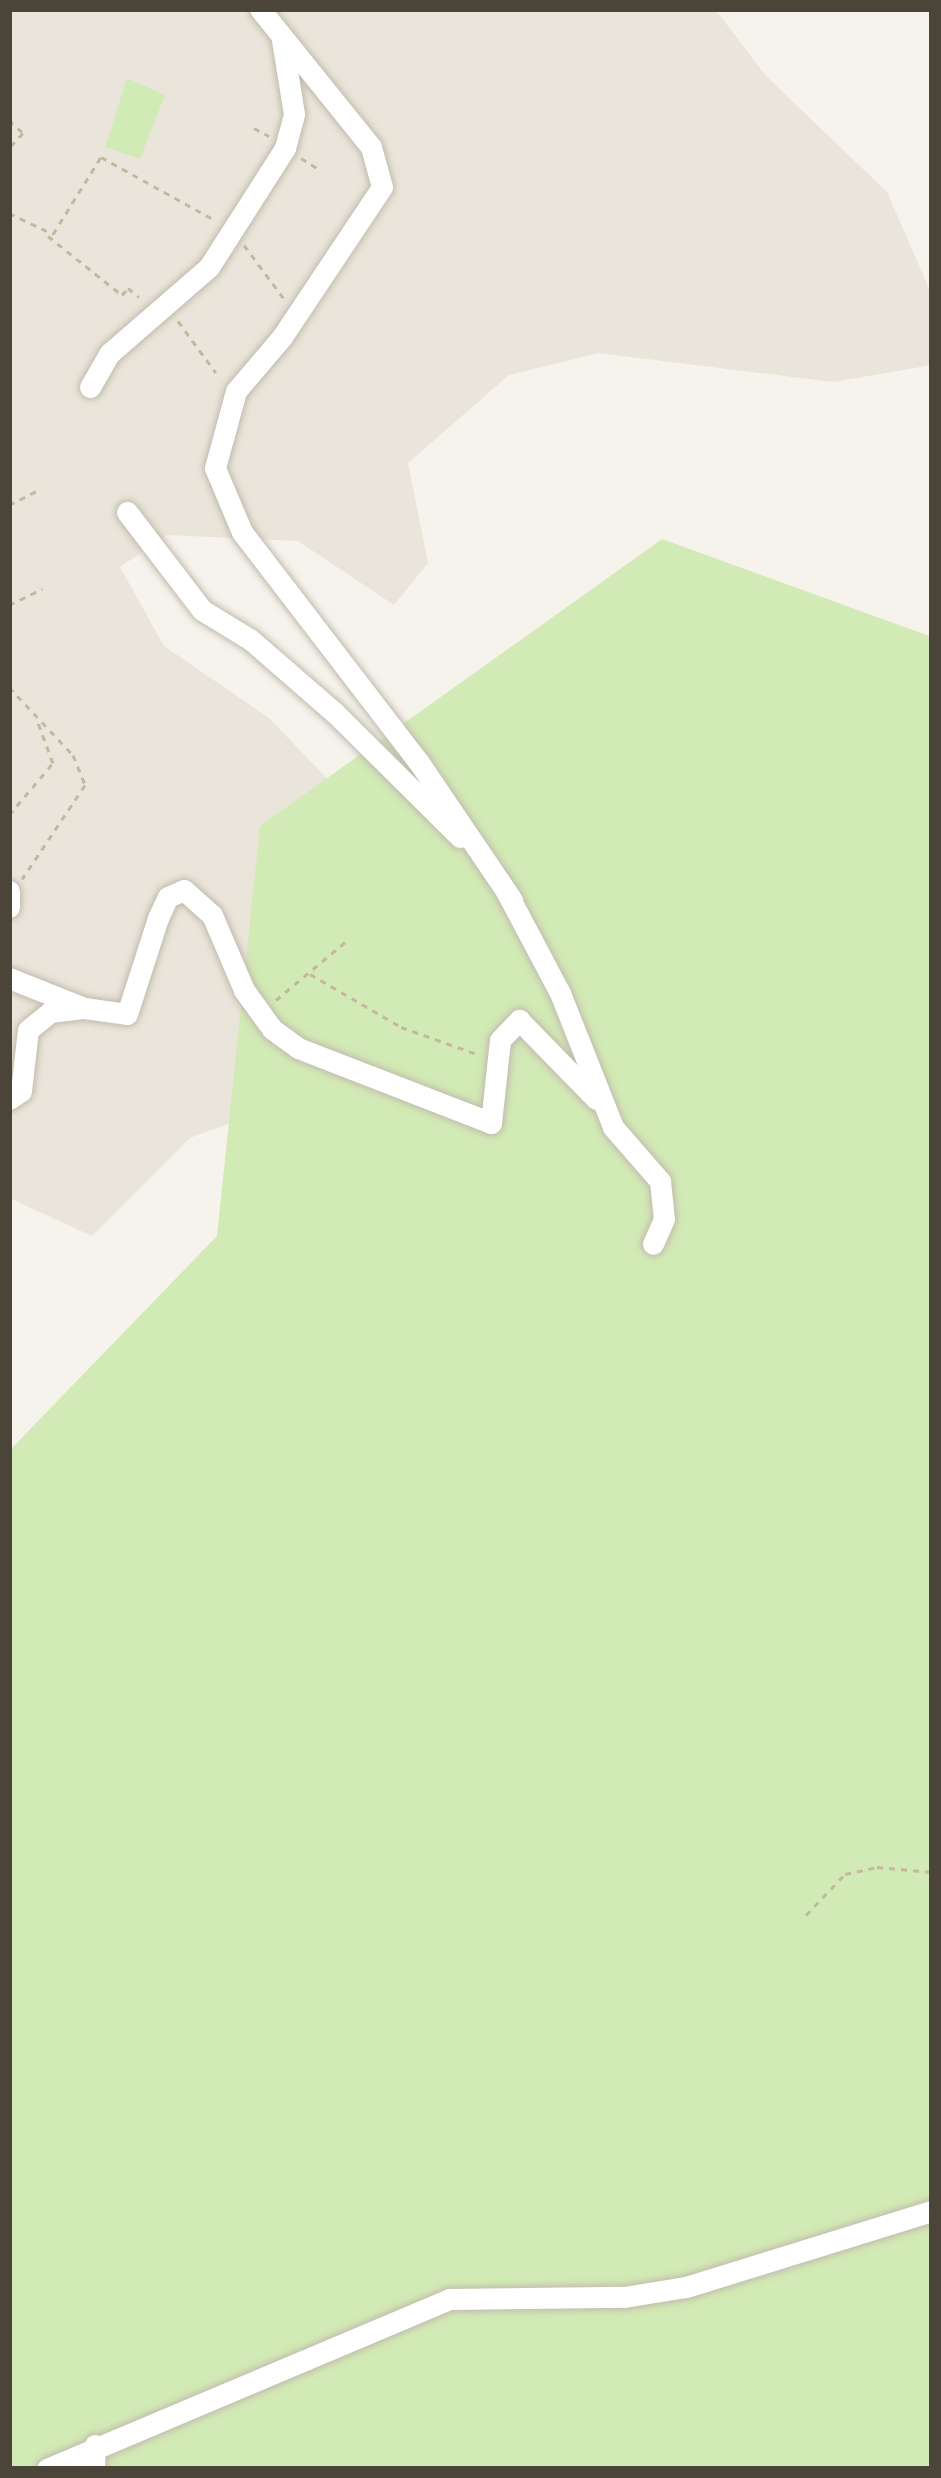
<!DOCTYPE html>
<style>
body{margin:0}
#map{position:relative;width:941px;height:2478px;overflow:hidden;background:#f6f3ec;font-family:"Open Sans",sans-serif}
div>[style]{position:absolute}
[style*='--x']{left:calc(var(--x)*1px);top:calc(var(--y)*1px);width:calc(var(--w)*1px);rotate:calc(var(--a)*1deg)}
.residential>*{inset:0;background:#eae5da}
.green>*{inset:0;background:#d2eab5}
.path>*{height:3px;margin-top:-1.5px;transform-origin:0;background:repeating-linear-gradient(90deg,#c4b79f 0 6px,transparent 0 12px)}
.roads{filter:drop-shadow(0 0 3px #c2bbae) drop-shadow(0 0 3px #c2bbae)}
.street>*{height:21px;margin:-10.5px;padding:0 10.5px;transform-origin:10.5px;border-radius:10.5px;background:#fff}
span{translate:-50% -50%;white-space:nowrap;text-align:center;line-height:1.15;-webkit-text-stroke:12px #fff;paint-order:stroke}
.frame{position:absolute;inset:0;border:12px solid #4b4439;pointer-events:none}
</style>
<div id="map">
<div class="residential">
<i style="clip-path:polygon(9px 9px,715px 9px,766px 76px,887px 192px,932px 295px,932px 365px,834px 382px,598px 353px,509px 375px,408px 463px,428px 563px,394px 605px,298px 541px,167px 535px,120px 567px,164px 646px,269px 718px,507px 966px,271px 1108px,190px 1138px,92px 1236px,9px 1198px)"></i>
</div>
<div class="green">
<i style="clip-path:polygon(127px 78px,165px 95px,140px 159px,105px 147px)"></i>
<i style="clip-path:polygon(662px 539px,932px 637px,932px 2469px,9px 2469px,9px 1451px,217px 1236px,260px 826px)"></i>
</div>
<div class="path">
<i style="--x:9;--y:120;--w:19;--a:43"></i>
<i style="--x:23;--y:133;--w:21;--a:133"></i>
<i style="--x:254;--y:128;--w:17;--a:28"></i>
<i style="--x:301;--y:158;--w:22;--a:32"></i>
<i style="--x:9;--y:213;--w:49;--a:25.5"></i>
<i style="--x:53;--y:234;--w:91;--a:-58.1"></i>
<i style="--x:101;--y:157;--w:128;--a:29"></i>
<i style="--x:48;--y:236;--w:95;--a:38.6"></i>
<i style="--x:122;--y:295;--w:9;--a:-49"></i>
<i style="--x:128;--y:288;--w:14;--a:39"></i>
<i style="--x:244;--y:245;--w:69;--a:53.3"></i>
<i style="--x:178;--y:321;--w:64;--a:53.8"></i>
<i style="--x:9;--y:505;--w:35;--a:-27"></i>
<i style="--x:9;--y:605;--w:37;--a:-26"></i>
<i style="--x:9;--y:687;--w:93;--a:46.7"></i>
<i style="--x:73;--y:755;--w:32;--a:68"></i>
<i style="--x:85;--y:785;--w:113;--a:123.8"></i>
<i style="--x:9;--y:815;--w:68;--a:-49.8"></i>
<i style="--x:53;--y:763;--w:46;--a:-110.4"></i>
<i style="--x:310;--y:974;--w:105;--a:30.2"></i>
<i style="--x:401;--y:1027;--w:81;--a:19.6"></i>
<i style="--x:276;--y:1000;--w:90;--a:-40"></i>
<i style="--x:806;--y:1915;--w:57;--a:-46.4"></i>
<i style="--x:845;--y:1874;--w:33;--a:-12"></i>
<i style="--x:877;--y:1867;--w:55;--a:5.2"></i>
</div>
<div class="roads">
<div class="street">
<i style="--x:260;--y:9;--w:177;--a:51.2"></i>
<i style="--x:371;--y:147;--w:41;--a:74.6"></i>
<i style="--x:382;--y:187;--w:180;--a:123.7"></i>
<i style="--x:282;--y:337;--w:71;--a:130.4"></i>
<i style="--x:236;--y:391;--w:80;--a:105.3"></i>
<i style="--x:215;--y:468;--w:69;--a:67.1"></i>
<i style="--x:242;--y:532;--w:289;--a:52.5"></i>
<i style="--x:418;--y:761;--w:168;--a:55.9"></i>
<i style="--x:90;--y:387;--w:39;--a:-60"></i>
<i style="--x:110;--y:353;--w:131;--a:-41"></i>
<i style="--x:209;--y:267;--w:141;--a:-57.4"></i>
<i style="--x:285;--y:148;--w:35;--a:-75"></i>
<i style="--x:294;--y:114;--w:75;--a:-99.2"></i>
<i style="--x:127;--y:512;--w:123;--a:52.6"></i>
<i style="--x:202;--y:610;--w:57;--a:31.5"></i>
<i style="--x:251;--y:640;--w:111;--a:41"></i>
<i style="--x:335;--y:713;--w:176;--a:44.8"></i>
<i style="--x:9;--y:891;--w:16;--a:90"></i>
<i style="--x:507;--y:893;--w:113;--a:62.1"></i>
<i style="--x:560;--y:993;--w:144;--a:68.4"></i>
<i style="--x:613;--y:1127;--w:72;--a:49"></i>
<i style="--x:660;--y:1181;--w:38;--a:84"></i>
<i style="--x:664;--y:1219;--w:27;--a:114"></i>
<i style="--x:9;--y:978;--w:81;--a:21.8"></i>
<i style="--x:84;--y:1008;--w:43;--a:7.9"></i>
<i style="--x:127;--y:1014;--w:101;--a:-72.1"></i>
<i style="--x:158;--y:918;--w:23;--a:-65"></i>
<i style="--x:168;--y:897;--w:17;--a:-24"></i>
<i style="--x:184;--y:890;--w:38;--a:42"></i>
<i style="--x:212;--y:915;--w:82;--a:66.9"></i>
<i style="--x:244;--y:990;--w:48;--a:54.3"></i>
<i style="--x:272;--y:1029;--w:32;--a:36"></i>
<i style="--x:298;--y:1048;--w:207;--a:21.2"></i>
<i style="--x:491;--y:1123;--w:83;--a:-83.8"></i>
<i style="--x:500;--y:1040;--w:28;--a:-46"></i>
<i style="--x:519;--y:1020;--w:110;--a:45.7"></i>
<i style="--x:9;--y:1099;--w:14;--a:-34"></i>
<i style="--x:21;--y:1091;--w:61;--a:-83.5"></i>
<i style="--x:28;--y:1030;--w:28;--a:-39"></i>
<i style="--x:50;--y:1012;--w:34;--a:-7"></i>
<i style="--x:47;--y:2469;--w:436;--a:-22.9"></i>
<i style="--x:449;--y:2299;--w:175;--a:-0.7"></i>
<i style="--x:624;--y:2297;--w:63;--a:-9.2"></i>
<i style="--x:686;--y:2287;--w:257;--a:-17.2"></i>
<i style="--x:94;--y:2469;--w:24;--a:-88"></i>
</div>
</div>
<div class="frame"></div>
</div>
